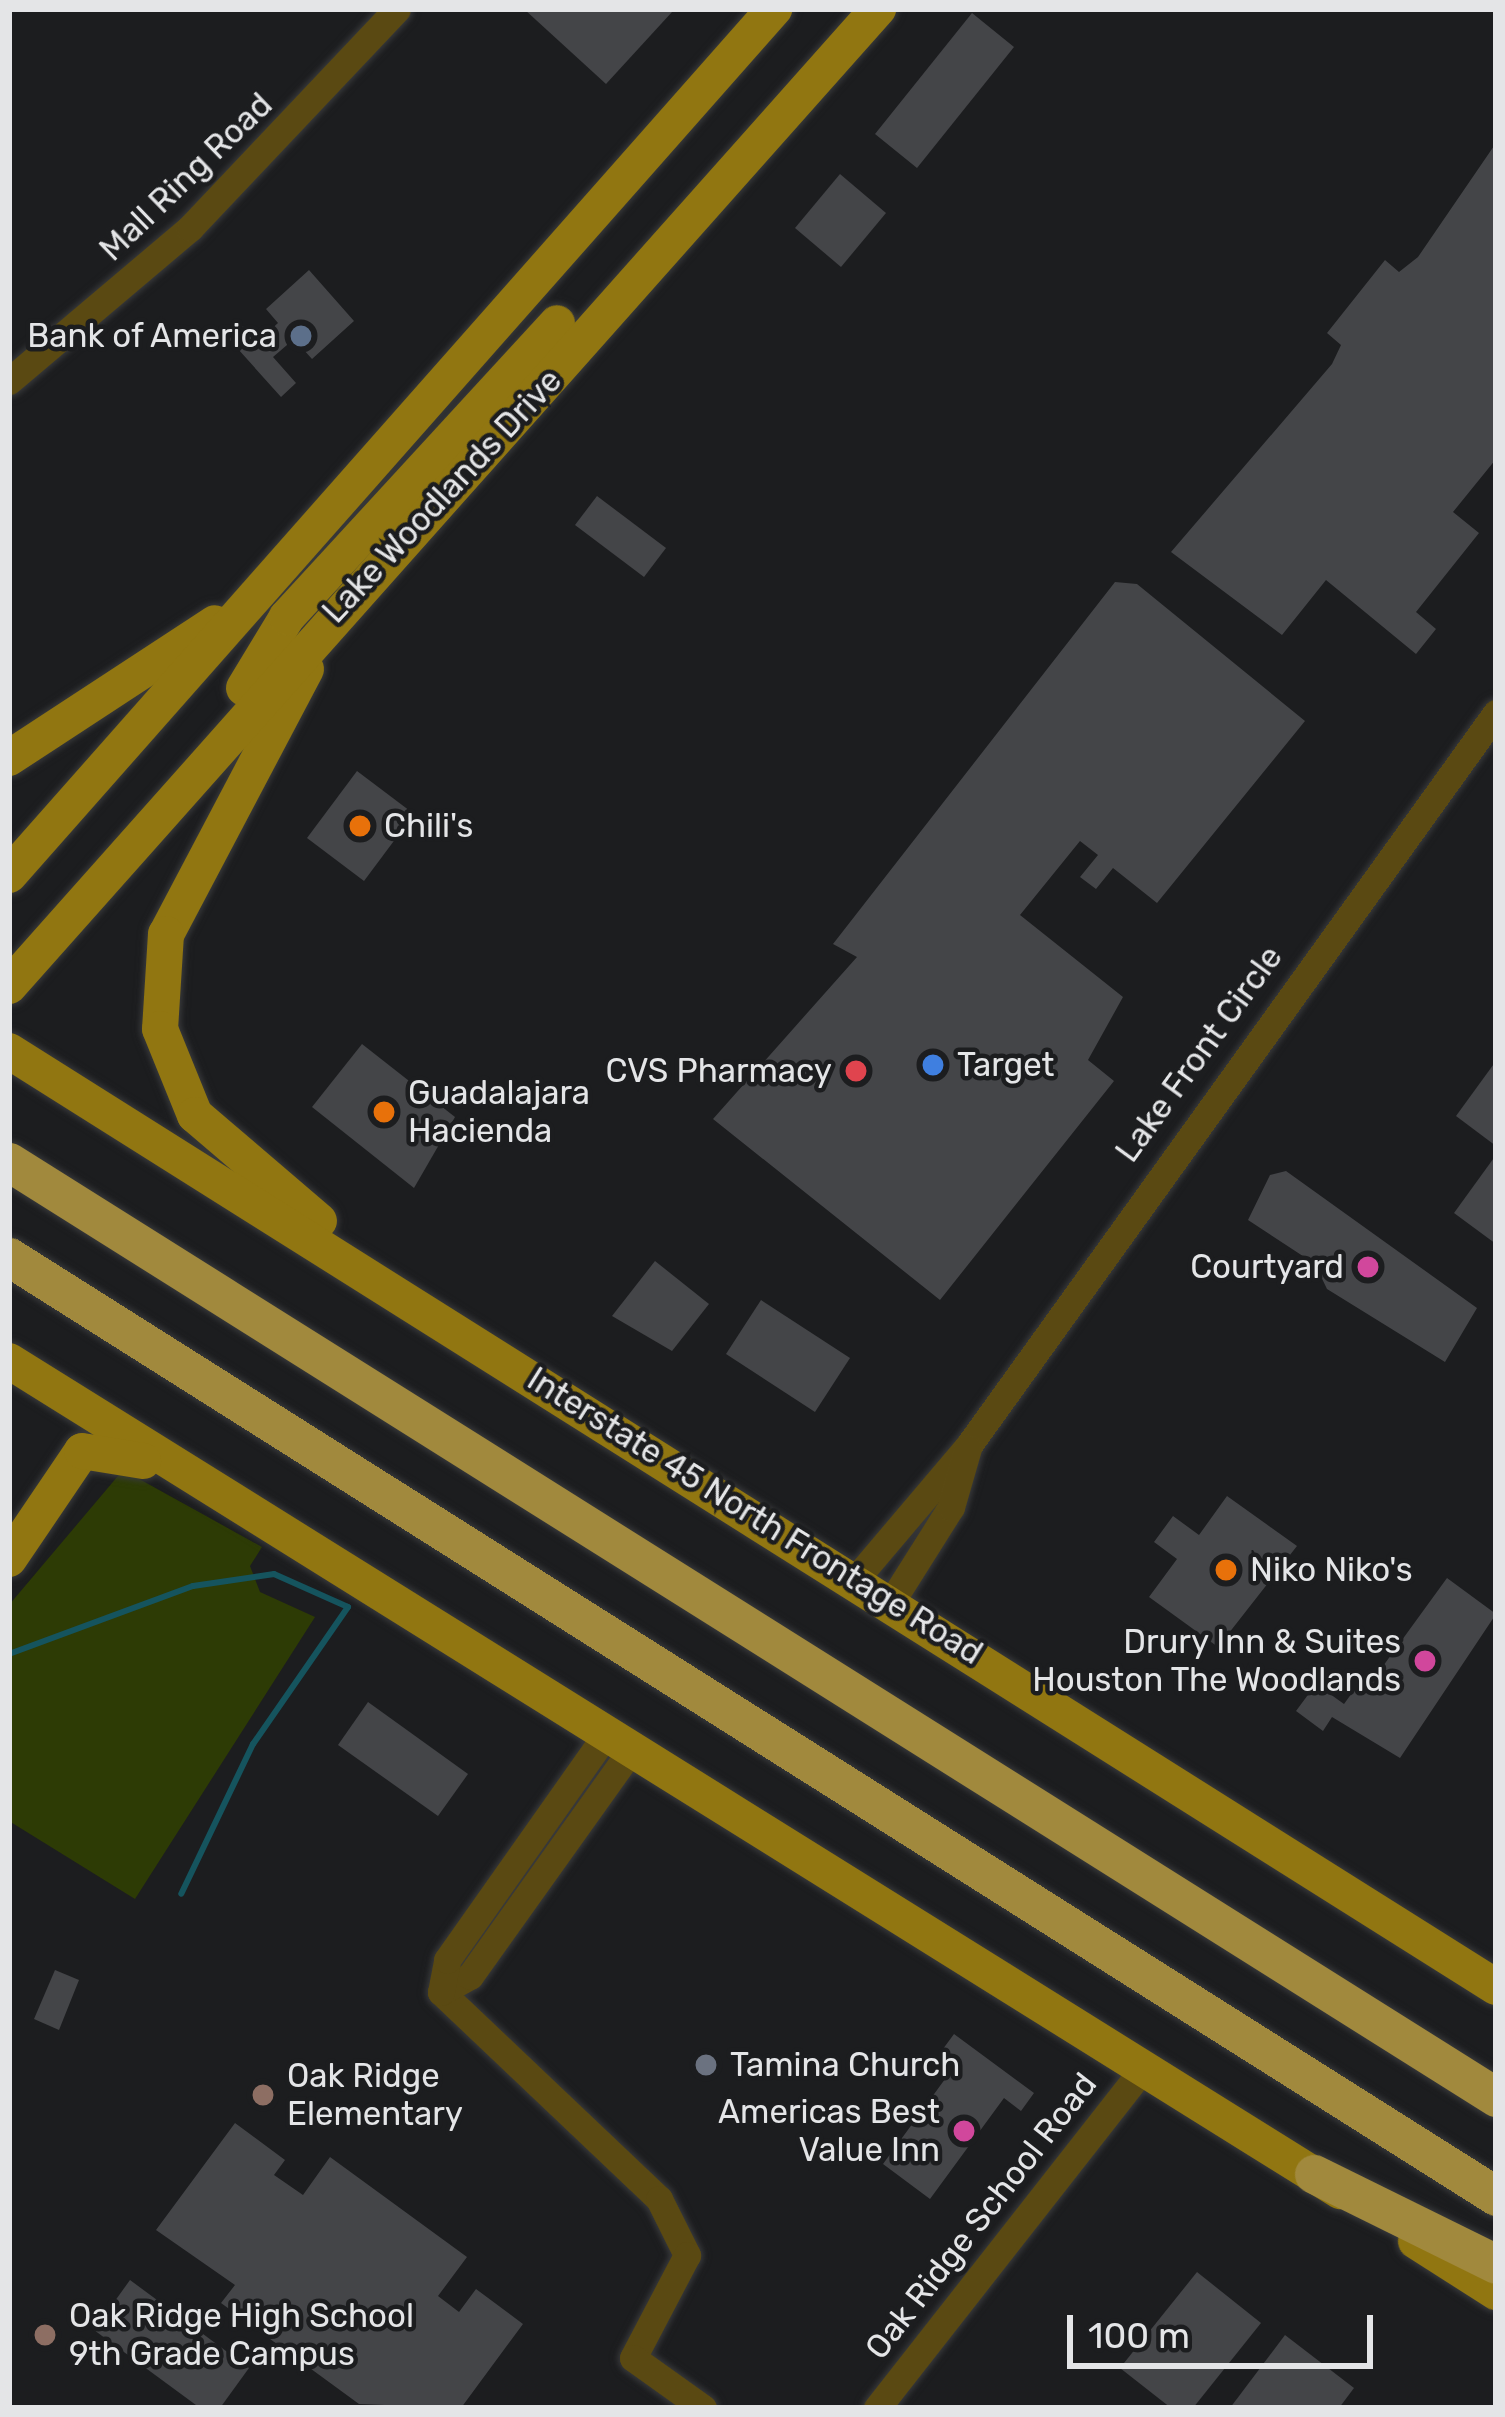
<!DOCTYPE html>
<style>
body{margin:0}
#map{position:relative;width:1505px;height:2417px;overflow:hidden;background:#1c1d1f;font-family:Rubik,sans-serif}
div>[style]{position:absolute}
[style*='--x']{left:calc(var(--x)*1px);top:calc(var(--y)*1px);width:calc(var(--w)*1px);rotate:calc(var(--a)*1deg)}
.green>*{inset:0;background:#2d3b05}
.stream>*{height:6px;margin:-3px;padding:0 3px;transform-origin:3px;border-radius:3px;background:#15545e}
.building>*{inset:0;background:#444548}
.roads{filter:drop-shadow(0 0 3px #38393b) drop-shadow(0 0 3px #38393b)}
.minor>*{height:27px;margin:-13.5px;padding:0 13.5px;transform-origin:13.5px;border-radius:13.5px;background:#5a4912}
.major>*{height:36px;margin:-18px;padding:0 18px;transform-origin:18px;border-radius:18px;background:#917611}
.highway>*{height:39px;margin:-19.5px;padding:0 19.5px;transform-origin:19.5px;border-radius:19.5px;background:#a1893d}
.dots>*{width:33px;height:33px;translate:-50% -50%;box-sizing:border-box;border:6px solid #1c1d1f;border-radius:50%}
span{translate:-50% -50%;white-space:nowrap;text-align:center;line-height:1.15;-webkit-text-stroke:9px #1c1d1f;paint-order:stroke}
.street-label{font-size:33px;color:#e4e5e7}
.poi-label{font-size:33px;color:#e4e5e7}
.right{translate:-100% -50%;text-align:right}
.left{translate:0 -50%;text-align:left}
.frame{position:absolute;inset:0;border:12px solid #e4e5e7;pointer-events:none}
.scale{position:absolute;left:1067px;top:2315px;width:306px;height:54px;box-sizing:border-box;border:6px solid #e4e5e7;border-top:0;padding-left:15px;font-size:36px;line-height:42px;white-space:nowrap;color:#e4e5e7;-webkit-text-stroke:9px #1c1d1f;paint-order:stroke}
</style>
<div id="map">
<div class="green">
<i style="clip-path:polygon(123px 1470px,262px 1547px,250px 1566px,260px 1592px,315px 1617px,135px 1899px,9px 1821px,9px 1605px)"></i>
</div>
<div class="stream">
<i style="--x:9;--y:1654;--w:196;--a:-20.3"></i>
<i style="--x:193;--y:1586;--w:82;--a:-8.4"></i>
<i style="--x:274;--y:1574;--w:81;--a:24"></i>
<i style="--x:348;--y:1607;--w:167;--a:124.7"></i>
<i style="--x:253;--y:1744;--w:166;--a:115.6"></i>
</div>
<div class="building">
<i style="clip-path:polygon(524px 9px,670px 9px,672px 12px,606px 84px)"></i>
<i style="clip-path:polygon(972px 13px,1014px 47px,917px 168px,875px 134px)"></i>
<i style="clip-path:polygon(1496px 143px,1496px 459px,1453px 512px,1479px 533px,1416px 612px,1436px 629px,1416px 654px,1326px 580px,1282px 635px,1171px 552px,1332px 364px,1341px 345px,1327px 333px,1385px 260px,1399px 272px,1418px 257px)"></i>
<i style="clip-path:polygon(840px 174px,886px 213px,841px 267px,795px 228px)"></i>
<i style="clip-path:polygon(309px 270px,354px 321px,312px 359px,294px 339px,273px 357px,296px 383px,281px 397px,229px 339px,243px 326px,257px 342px,278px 323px,266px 309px)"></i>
<i style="clip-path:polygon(597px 496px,666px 548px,644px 577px,575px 525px)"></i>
<i style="clip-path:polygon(1115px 582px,1137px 584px,1305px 721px,1157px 903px,1113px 868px,1096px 889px,1080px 877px,1098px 855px,1080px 841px,1020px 915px,1123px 997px,1088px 1060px,1114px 1081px,940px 1300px,713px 1119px,857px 957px,833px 944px)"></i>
<i style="clip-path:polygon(357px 771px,414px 814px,364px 881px,307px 838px)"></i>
<i style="clip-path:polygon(362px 1044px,455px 1117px,414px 1188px,312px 1107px)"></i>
<i style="clip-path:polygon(1496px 1061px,1496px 1146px,1456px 1116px)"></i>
<i style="clip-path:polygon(1496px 1155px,1496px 1244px,1454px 1213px)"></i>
<i style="clip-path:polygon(1286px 1171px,1477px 1308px,1445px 1362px,1327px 1289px,1315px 1264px,1248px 1220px,1270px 1175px)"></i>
<i style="clip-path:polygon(655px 1261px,709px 1304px,672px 1351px,612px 1316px)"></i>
<i style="clip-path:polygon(761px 1300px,850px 1358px,815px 1412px,726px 1354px)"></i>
<i style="clip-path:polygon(1227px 1496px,1297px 1546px,1218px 1647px,1149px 1597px,1177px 1559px,1154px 1542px,1173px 1516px,1199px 1535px)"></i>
<i style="clip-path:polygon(1447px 1578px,1496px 1614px,1400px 1758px,1332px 1717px,1323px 1731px,1296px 1711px,1316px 1684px,1344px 1704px,1362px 1679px,1370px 1684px)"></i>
<i style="clip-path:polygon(368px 1702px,468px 1774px,438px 1816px,338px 1745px)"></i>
<i style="clip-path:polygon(55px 1970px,79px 1980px,59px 2030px,34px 2019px)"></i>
<i style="clip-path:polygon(954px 2034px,1034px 2093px,1021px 2111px,1004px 2098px,930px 2199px,883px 2164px,956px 2064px,940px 2053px)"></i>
<i style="clip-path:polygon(235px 2123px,285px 2160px,274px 2175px,303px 2195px,330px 2157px,467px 2257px,438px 2296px,459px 2312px,476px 2289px,523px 2324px,461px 2408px,359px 2404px,221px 2303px,235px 2285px,156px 2230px)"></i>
<i style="clip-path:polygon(1197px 2272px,1261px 2323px,1193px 2408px,1171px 2408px,1120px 2368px)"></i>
<i style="clip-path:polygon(130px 2280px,249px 2368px,220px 2408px,200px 2408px,94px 2330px)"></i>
<i style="clip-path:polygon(1285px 2335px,1354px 2388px,1339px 2408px,1230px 2408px)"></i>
</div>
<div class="roads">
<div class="minor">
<i style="--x:9;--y:381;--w:237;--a:-40.2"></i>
<i style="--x:190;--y:228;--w:301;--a:-46.6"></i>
<i style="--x:858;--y:1576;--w:172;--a:-49.7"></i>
<i style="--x:969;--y:1445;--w:902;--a:-54.25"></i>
<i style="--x:893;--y:1599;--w:109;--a:-57.8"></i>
<i style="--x:951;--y:1507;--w:61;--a:-73.9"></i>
<i style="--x:441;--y:1992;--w:301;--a:43.5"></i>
<i style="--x:659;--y:2199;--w:63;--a:63.4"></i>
<i style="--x:687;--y:2255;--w:116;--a:117.7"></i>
<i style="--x:633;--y:2358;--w:86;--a:35.5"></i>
<i style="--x:441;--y:1992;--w:33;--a:-29"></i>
<i style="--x:470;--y:1976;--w:279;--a:-54.5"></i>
<i style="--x:441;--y:1992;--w:33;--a:-79"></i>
<i style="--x:447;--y:1960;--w:278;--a:-54.8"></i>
<i style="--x:877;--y:2408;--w:431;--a:-51.9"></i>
</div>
<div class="major">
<i style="--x:306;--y:669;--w:300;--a:117.8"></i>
<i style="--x:166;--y:934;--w:95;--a:93.6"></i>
<i style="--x:160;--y:1029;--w:93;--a:67.9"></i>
<i style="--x:195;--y:1115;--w:163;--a:40.5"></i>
<i style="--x:244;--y:688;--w:83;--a:-58.8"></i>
<i style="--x:287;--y:617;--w:399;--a:-47.4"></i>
<i style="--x:9;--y:758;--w:246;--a:-33.2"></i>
<i style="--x:9;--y:875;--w:1156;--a:-48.54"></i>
<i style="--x:9;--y:986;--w:1308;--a:-48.35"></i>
<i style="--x:9;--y:1051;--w:1757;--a:32.19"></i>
<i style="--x:9;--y:1361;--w:1569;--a:31.95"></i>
<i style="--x:9;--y:1559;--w:130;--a:-55.9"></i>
<i style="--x:82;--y:1451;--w:62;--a:9.3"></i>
<i style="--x:1416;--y:2241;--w:95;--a:32.5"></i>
</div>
<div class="highway">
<i style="--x:9;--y:1162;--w:1757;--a:32.16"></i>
<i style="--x:9;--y:1257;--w:1759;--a:32.27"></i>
<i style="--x:1314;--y:2174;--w:203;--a:26.3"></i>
</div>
</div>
<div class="dots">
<i style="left:301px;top:336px;background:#5c6f8a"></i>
<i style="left:360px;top:826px;background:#e8710a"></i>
<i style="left:933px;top:1065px;background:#3f7fe0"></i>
<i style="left:856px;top:1071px;background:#e0444e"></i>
<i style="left:384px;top:1112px;background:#e8710a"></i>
<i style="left:1368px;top:1267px;background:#d1479c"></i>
<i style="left:1226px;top:1570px;background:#e8710a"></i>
<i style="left:1425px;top:1661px;background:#d1479c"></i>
<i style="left:706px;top:2065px;background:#6b7280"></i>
<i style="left:263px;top:2095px;background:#8d6e63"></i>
<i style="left:964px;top:2131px;background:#d1479c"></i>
<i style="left:45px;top:2335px;background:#8d6e63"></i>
</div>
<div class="street-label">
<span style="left:186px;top:177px;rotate:-44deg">Mall Ring Road</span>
<span style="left:442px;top:496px;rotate:-47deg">Lake Woodlands Drive</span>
<span style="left:1199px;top:1054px;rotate:-54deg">Lake Front Circle</span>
<span style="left:755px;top:1516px;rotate:32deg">Interstate 45 North Frontage Road</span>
<span style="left:981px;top:2216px;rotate:-52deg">Oak Ridge School Road</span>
</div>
<div class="poi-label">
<span class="right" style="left:277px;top:336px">Bank of America</span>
<span class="left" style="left:384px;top:826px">Chili's</span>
<span class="left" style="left:957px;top:1065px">Target</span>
<span class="right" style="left:832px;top:1071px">CVS Pharmacy</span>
<span class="left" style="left:408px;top:1112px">Guadalajara<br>Hacienda</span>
<span class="right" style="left:1344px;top:1267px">Courtyard</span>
<span class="left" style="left:1250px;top:1570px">Niko Niko's</span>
<span class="right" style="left:1401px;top:1661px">Drury Inn &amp; Suites<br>Houston The Woodlands</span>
<span class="left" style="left:730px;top:2065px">Tamina Church</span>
<span class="left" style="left:287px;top:2095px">Oak Ridge<br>Elementary</span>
<span class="right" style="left:940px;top:2131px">Americas Best<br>Value Inn</span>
<span class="left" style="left:69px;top:2335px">Oak Ridge High School<br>9th Grade Campus</span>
</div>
<div class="frame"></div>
<div class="scale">100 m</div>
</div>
